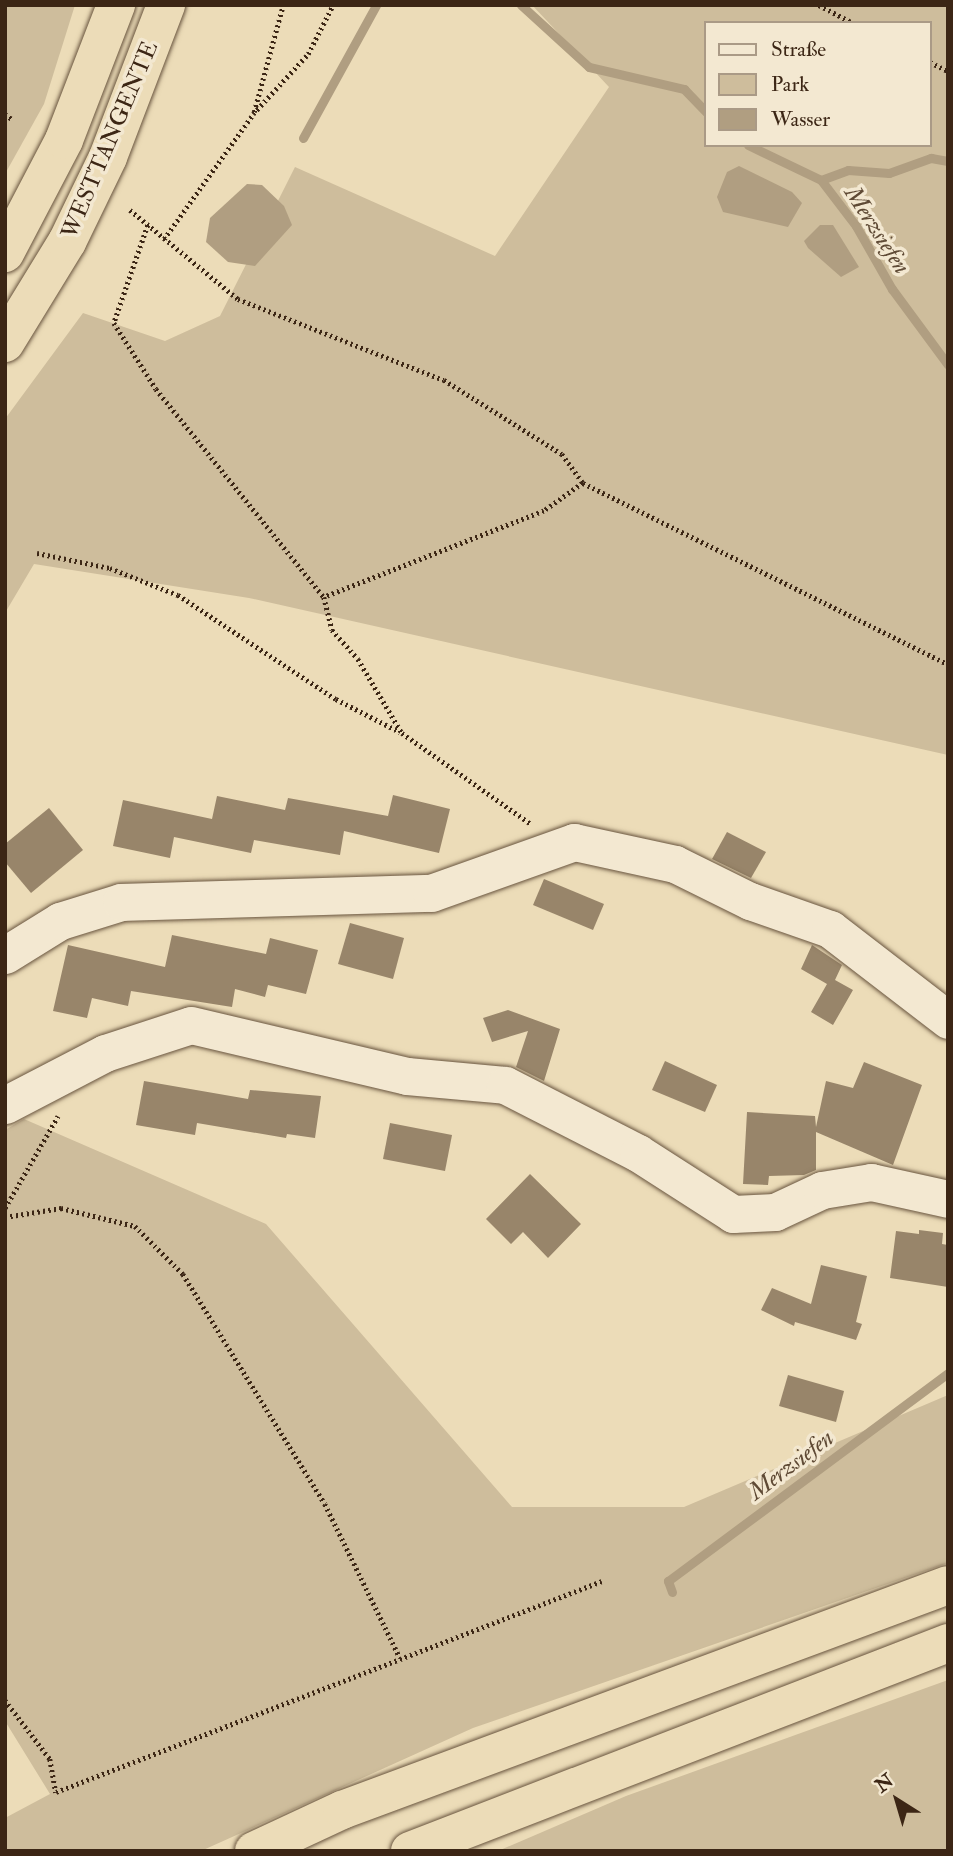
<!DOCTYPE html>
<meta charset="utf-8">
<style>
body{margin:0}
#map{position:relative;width:953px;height:1856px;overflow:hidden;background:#ecdcb8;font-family:"IM FELL Double Pica",serif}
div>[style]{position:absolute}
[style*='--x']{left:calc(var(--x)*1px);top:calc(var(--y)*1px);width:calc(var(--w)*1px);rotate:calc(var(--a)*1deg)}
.green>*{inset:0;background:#cebd9c}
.water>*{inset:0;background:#b09e81}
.stream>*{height:9px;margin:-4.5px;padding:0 4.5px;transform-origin:4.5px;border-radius:4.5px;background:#b09e81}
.building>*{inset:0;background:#98856a}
.path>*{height:4.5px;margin-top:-2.25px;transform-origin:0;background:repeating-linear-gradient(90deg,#3c2615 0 2px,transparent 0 5.5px)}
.roads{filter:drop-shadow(0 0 2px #68543e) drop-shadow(0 0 2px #68543e)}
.minor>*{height:37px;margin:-18.5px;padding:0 18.5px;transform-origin:18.5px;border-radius:18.5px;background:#f3e8d1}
.highway>*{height:38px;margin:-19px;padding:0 19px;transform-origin:19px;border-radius:19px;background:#ecdcb8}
span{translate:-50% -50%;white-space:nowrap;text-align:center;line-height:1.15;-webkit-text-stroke:7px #f3e8d1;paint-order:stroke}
.street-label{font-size:23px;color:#3c2615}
.water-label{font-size:24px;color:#5f4a35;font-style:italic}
.frame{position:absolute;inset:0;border:7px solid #3c2615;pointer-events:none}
.legend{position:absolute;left:704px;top:21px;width:228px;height:126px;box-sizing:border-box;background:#f3e8d1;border:2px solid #aa9a86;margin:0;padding:9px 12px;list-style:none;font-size:21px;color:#3c2615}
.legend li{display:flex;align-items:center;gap:14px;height:35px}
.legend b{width:35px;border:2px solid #aa9a86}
.north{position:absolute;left:862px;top:1765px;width:70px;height:70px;-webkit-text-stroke:5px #f3e8d1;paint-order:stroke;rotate:323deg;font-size:19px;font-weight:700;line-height:28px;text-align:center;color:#3c2615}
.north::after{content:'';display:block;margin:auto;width:24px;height:32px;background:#3c2615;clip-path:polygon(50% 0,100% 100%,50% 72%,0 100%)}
</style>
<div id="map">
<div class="green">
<i style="clip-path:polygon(5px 5px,75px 5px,44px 104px,5px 174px)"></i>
<i style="clip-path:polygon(evenodd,532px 5px,948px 5px,948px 755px,249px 598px,34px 564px,5px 613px,5px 419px,83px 313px,165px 341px,220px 316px,295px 167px,495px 256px,609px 87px,532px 5px,706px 23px,930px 23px,930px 145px,706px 145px,706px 23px)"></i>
<i style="clip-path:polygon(24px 1119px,266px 1224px,512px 1507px,684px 1507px,948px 1395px,948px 1563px,473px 1728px,201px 1851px,5px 1851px,5px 1818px,50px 1794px,5px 1721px,5px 1130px)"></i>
<i style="clip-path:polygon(948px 1680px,948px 1851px,498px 1851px,626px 1796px)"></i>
</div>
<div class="water">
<i style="clip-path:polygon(739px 166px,792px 192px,802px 203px,788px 227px,723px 212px,717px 197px,727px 172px)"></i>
<i style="clip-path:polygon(247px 184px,262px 185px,284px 206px,292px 225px,255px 266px,228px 262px,206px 242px,210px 218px)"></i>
<i style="clip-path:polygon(820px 225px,833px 225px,859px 267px,841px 277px,808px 248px,804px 241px)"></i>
</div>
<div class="stream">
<i style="--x:521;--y:5;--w:92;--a:42.4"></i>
<i style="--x:589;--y:67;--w:98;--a:13"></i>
<i style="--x:684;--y:89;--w:32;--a:46"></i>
<i style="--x:303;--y:138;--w:152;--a:-61.2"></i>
<i style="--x:748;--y:145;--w:81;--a:25.6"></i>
<i style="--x:821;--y:180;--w:58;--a:52.7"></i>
<i style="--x:856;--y:226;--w:73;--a:60.3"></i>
<i style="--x:892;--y:289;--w:94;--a:53.6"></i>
<i style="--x:821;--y:180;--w:29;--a:-20"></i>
<i style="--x:848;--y:170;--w:41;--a:4.2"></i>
<i style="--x:889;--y:173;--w:45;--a:-19.7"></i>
<i style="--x:931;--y:158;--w:17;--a:10"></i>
<i style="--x:672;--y:1592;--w:12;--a:-110"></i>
<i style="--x:668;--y:1581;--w:349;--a:-36.6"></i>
</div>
<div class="building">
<i style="clip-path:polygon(393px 795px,450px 809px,439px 853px,344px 831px,340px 855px,254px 840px,251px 853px,174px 837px,170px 858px,113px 846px,123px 800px,212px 819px,217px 796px,285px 810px,288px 798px,388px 816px)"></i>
<i style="clip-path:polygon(49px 808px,83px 850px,31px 893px,5px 862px,5px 844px)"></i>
<i style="clip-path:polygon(727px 832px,766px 852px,751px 878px,712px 859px)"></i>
<i style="clip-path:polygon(544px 879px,604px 904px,593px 930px,533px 905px)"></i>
<i style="clip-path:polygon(350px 923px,404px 938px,393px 979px,338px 964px)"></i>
<i style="clip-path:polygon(172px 935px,266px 954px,270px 938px,318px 950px,306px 994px,268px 985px,265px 997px,235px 989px,232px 1007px,131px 991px,128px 1006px,92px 998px,87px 1018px,53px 1011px,68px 945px,165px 967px)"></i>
<i style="clip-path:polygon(812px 945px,842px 965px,835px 980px,853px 990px,833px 1025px,811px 1012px,827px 984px,801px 969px)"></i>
<i style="clip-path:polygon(508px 1010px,560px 1029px,544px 1081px,516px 1067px,528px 1031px,492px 1042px,483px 1018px)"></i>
<i style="clip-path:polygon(665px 1061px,717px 1085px,705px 1112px,652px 1090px)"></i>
<i style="clip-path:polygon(864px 1062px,922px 1085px,893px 1165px,816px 1132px,816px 1170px,804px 1175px,769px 1176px,768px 1185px,743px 1184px,747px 1112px,815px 1116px,816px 1127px,826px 1081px,853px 1088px)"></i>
<i style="clip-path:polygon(144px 1081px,248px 1099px,250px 1090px,321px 1096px,315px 1138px,287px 1134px,286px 1138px,197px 1123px,195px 1135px,136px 1125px)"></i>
<i style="clip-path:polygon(390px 1123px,452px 1135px,445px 1171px,383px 1159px)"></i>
<i style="clip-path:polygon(530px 1174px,581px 1224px,548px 1258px,523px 1232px,511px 1244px,486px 1219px)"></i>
<i style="clip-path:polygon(919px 1230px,943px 1233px,942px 1244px,948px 1245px,948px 1287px,890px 1278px,896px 1231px,919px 1234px)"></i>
<i style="clip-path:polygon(821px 1265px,867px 1276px,856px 1322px,862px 1324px,856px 1340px,795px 1322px,794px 1326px,761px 1310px,772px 1288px,811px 1304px)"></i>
<i style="clip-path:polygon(788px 1375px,844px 1391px,836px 1422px,779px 1406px)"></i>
</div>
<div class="path">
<i style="--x:819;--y:5;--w:38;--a:28"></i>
<i style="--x:930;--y:62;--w:20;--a:27"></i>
<i style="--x:254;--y:112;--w:111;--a:-74.8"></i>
<i style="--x:5;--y:114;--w:9;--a:36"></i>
<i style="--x:130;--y:210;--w:140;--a:39.5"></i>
<i style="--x:238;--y:299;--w:221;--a:21.5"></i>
<i style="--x:444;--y:380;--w:139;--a:32.1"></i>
<i style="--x:562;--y:454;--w:36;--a:54"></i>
<i style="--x:583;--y:483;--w:48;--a:144.3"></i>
<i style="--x:544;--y:511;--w:236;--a:158.6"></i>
<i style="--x:148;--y:225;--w:104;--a:109.1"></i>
<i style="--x:114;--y:323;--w:78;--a:57.5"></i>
<i style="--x:156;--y:389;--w:267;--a:51.1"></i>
<i style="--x:324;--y:597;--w:34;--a:76"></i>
<i style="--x:332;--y:630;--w:39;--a:48"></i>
<i style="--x:358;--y:659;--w:86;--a:59.3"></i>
<i style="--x:402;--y:733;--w:158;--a:35.2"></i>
<i style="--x:164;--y:239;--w:153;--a:-54.5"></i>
<i style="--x:253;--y:114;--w:81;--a:-47.5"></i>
<i style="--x:308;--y:54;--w:55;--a:-63"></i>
<i style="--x:583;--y:483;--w:407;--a:26.4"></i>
<i style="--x:37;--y:553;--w:75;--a:11.6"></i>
<i style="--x:110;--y:568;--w:73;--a:21.7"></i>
<i style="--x:178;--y:595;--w:189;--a:33.4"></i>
<i style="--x:336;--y:699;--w:72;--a:27.3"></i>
<i style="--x:5;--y:1208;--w:106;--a:-60.1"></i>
<i style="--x:5;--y:1217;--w:57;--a:-9.1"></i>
<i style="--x:61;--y:1208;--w:76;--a:13.7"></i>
<i style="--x:135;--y:1226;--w:68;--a:45"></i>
<i style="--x:183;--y:1274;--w:270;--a:58.3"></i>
<i style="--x:325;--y:1504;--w:171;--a:64"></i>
<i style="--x:5;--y:1700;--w:74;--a:52.7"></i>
<i style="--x:50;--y:1759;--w:34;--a:80"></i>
<i style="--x:56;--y:1792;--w:585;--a:-21.13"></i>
</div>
<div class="roads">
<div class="minor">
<i style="--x:5;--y:955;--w:65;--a:-31.7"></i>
<i style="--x:60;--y:921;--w:64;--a:-17.3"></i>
<i style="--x:121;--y:902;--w:310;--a:-1.7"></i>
<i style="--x:431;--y:893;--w:152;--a:-19.6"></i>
<i style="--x:574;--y:842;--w:103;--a:12.3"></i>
<i style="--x:675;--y:864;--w:84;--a:26.3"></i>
<i style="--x:750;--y:901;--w:85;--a:19.3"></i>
<i style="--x:830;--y:929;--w:149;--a:37.6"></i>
<i style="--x:5;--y:1105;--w:113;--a:-27.5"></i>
<i style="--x:105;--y:1053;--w:90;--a:-18"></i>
<i style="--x:191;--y:1025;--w:222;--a:13.3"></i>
<i style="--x:407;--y:1076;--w:98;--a:5.2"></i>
<i style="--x:505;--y:1085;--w:149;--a:27.1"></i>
<i style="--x:638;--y:1153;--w:113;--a:32.7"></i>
<i style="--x:733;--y:1214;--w:42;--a:-2.7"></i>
<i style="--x:775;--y:1212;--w:52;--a:-25.1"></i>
<i style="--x:822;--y:1190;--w:50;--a:-9.3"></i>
<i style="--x:871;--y:1182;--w:79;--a:12.4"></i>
</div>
<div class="highway">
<i style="--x:5;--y:253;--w:127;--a:-62.4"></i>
<i style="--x:64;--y:140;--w:145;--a:-68.9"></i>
<i style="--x:5;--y:343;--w:119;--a:-58.5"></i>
<i style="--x:67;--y:242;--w:94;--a:-64.2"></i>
<i style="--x:108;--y:157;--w:163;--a:-69.1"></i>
<i style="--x:254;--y:1851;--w:97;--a:-25"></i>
<i style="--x:342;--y:1810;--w:646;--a:-20.37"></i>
<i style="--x:410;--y:1851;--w:577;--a:-21.14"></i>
</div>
</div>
<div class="street-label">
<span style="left:110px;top:140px;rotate:-67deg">WESTTANGENTE</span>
</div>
<div class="water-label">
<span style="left:877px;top:230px;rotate:57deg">Merzsiefen</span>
<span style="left:791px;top:1465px;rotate:-37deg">Merzsiefen</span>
</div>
<div class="frame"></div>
<ul class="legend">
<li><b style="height:9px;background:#f3e8d1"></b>Straße</li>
<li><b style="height:19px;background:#cebd9c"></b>Park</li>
<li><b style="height:19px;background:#b09e81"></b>Wasser</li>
</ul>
<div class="north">N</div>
</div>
